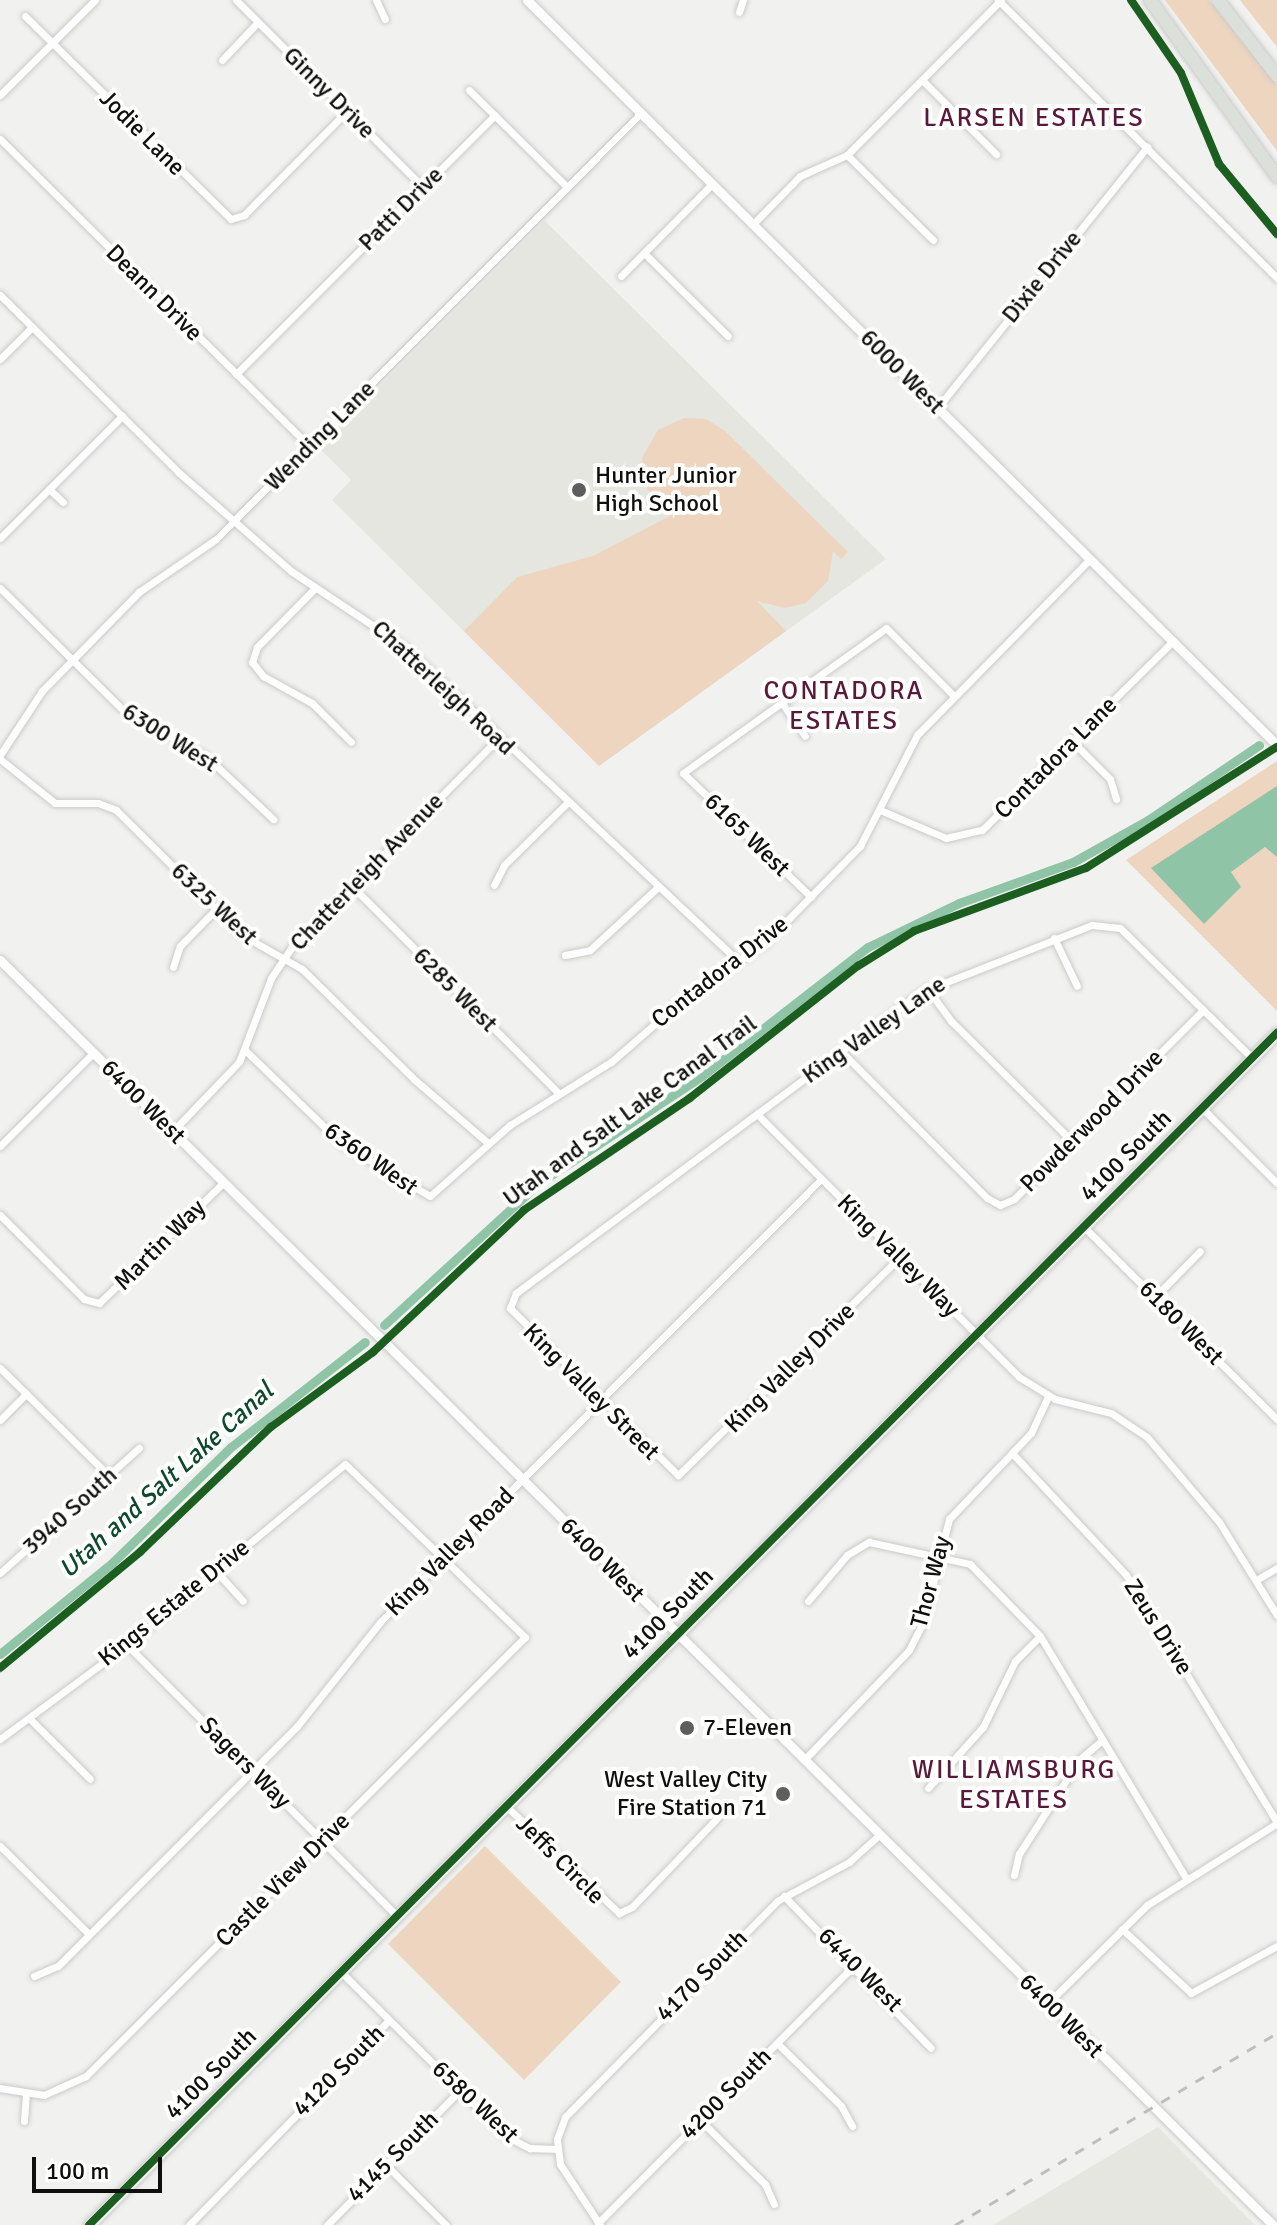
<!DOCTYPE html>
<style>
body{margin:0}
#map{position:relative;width:1277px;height:2225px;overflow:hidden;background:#f1f2f0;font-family:Signika,sans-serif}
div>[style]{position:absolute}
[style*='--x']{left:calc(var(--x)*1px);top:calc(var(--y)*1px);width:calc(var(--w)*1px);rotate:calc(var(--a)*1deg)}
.built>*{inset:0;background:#e5e6df}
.green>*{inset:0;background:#edd5bf}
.water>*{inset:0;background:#90c4a6}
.canal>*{height:9px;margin:-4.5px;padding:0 4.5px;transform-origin:4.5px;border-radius:4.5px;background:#90c4a6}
.roads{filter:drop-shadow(0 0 2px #cacac9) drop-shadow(0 0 2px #cacac9)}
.minor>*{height:7px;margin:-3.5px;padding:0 3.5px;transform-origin:3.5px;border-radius:3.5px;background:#fdfdfd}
.tertiary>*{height:9px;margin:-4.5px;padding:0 4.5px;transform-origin:4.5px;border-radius:4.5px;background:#fdfdfd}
.secondary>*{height:11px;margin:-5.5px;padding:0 5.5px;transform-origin:5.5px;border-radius:5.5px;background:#f1f2f0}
.trunk>*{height:12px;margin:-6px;padding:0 6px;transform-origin:6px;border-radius:6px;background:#dce0da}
.rail>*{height:3px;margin-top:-1.5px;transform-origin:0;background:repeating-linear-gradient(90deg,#bebebd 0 10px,transparent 0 20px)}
.cycleway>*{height:8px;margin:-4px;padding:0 4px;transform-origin:4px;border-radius:4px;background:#1b5e20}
.dots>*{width:22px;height:22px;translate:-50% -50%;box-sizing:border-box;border:4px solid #fffffe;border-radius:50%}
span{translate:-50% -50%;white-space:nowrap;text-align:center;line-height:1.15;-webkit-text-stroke:8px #fffffe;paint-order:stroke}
.street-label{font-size:24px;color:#0f0f0e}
.poi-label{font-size:24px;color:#0f0f0e}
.left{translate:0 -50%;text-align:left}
.right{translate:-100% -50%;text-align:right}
.neighbourhood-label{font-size:26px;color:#59193a;letter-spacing:2px}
.water-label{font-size:26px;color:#0e482d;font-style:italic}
.scale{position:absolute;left:32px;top:2157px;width:130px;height:36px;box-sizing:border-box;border:4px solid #0f0f0e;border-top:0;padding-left:10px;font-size:24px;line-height:28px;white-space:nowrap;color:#0f0f0e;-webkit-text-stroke:6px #fffffe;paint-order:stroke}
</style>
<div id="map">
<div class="built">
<i style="clip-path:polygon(545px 221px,886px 559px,599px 766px,332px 500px,351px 480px,319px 448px)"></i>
<i style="clip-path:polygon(1158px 2127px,1255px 2225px,993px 2225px)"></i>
</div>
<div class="green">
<i style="clip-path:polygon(1165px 0,1209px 0,1277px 85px,1277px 151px)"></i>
<i style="clip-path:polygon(1240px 0,1277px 0,1277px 47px)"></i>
<i style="clip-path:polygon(684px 418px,706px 419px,725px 431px,848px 552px,841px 559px,833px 551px,828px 581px,806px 603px,785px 608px,757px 601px,786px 631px,599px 766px,464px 631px,517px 577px,593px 556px,670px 516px,647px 489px,642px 458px,658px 430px)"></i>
<i style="clip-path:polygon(1277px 761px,1277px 1011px,1126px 860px)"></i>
<i style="clip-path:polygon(485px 1846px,621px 1982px,524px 2080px,388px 1944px)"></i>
</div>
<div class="water">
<i style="clip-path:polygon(1277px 786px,1277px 857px,1265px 847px,1231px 872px,1241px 887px,1204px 924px,1151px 868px)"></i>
</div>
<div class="canal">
<i style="--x:384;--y:1325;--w:210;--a:-42.5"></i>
<i style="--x:539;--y:1183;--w:195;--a:-33.3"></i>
<i style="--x:702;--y:1076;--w:210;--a:-37.9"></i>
<i style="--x:868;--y:947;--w:101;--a:-25.8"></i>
<i style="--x:959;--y:903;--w:121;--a:-19.8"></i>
<i style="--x:1073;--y:862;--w:86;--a:-29.2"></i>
<i style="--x:1148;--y:820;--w:134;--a:-34"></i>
<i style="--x:0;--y:1654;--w:144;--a:-39.1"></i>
<i style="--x:112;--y:1563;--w:166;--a:-44.3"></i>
<i style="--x:231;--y:1447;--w:170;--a:-38.1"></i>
</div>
<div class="roads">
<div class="minor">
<i style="--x:236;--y:0;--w:264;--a:45"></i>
<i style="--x:376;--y:0;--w:21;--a:65"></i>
<i style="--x:998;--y:0;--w:394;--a:44.9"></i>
<i style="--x:739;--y:12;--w:13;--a:-72"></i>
<i style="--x:25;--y:16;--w:289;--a:44.6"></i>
<i style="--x:231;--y:219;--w:14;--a:-17"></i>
<i style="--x:244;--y:215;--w:146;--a:-45.3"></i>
<i style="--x:222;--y:60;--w:52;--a:-46.5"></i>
<i style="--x:922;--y:80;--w:105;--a:45"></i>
<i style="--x:469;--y:90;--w:138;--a:44.7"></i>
<i style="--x:0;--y:95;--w:134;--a:-45"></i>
<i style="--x:0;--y:139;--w:436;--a:44.8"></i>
<i style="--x:847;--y:155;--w:121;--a:44.7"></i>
<i style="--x:753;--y:224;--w:67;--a:-45.6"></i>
<i style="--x:800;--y:176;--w:51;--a:-24.1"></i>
<i style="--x:847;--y:155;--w:218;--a:-45.2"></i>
<i style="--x:644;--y:253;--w:118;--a:44.7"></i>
<i style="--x:621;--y:276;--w:129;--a:-45.3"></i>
<i style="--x:0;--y:295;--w:251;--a:44.8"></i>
<i style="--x:178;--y:472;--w:150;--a:41.2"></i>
<i style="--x:291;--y:571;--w:137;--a:33.7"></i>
<i style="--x:405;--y:647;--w:458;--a:43.3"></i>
<i style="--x:0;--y:359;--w:45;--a:-45"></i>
<i style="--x:236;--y:374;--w:366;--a:-45"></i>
<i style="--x:938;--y:407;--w:334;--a:-51.2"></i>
<i style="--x:49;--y:489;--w:19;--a:43"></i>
<i style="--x:0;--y:538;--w:173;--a:-45"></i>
<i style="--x:0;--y:588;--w:170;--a:44.8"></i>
<i style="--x:121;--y:708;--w:99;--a:29.7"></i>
<i style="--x:207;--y:757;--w:91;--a:43.2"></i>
<i style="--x:315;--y:588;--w:83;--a:134.5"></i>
<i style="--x:257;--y:647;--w:16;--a:108"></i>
<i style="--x:252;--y:662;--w:18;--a:52"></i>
<i style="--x:263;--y:676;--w:56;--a:28.9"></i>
<i style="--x:312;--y:703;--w:55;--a:45"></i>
<i style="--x:782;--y:703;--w:40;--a:55.1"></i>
<i style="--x:1073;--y:742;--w:52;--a:45"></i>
<i style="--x:1110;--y:779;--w:21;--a:73"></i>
<i style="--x:0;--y:755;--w:77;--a:-56.7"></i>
<i style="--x:42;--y:691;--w:139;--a:-45.6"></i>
<i style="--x:139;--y:592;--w:93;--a:-34.5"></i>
<i style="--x:216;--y:539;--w:602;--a:-45.07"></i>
<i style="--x:0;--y:759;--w:70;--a:38.7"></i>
<i style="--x:55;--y:803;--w:43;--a:0"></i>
<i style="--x:98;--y:803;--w:19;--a:21"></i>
<i style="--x:116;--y:810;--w:177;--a:44.8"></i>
<i style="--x:242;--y:935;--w:69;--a:29.5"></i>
<i style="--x:302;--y:969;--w:158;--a:44.5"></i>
<i style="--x:415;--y:1080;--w:96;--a:40.8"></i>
<i style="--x:880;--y:810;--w:72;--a:23"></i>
<i style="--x:946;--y:838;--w:37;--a:-13"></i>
<i style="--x:982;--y:830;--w:269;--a:-44.7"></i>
<i style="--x:494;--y:885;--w:22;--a:-63"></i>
<i style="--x:504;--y:865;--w:88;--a:-44.5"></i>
<i style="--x:352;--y:886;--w:292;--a:45.1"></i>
<i style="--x:811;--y:897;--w:178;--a:-135.9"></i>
<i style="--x:683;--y:773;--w:249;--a:-35.5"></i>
<i style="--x:886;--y:628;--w:96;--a:45"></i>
<i style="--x:1054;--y:938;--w:53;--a:64.4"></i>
<i style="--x:565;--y:955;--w:25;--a:-11"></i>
<i style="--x:590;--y:950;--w:93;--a:-42.8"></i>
<i style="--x:173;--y:967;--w:22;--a:-72"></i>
<i style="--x:180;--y:946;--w:52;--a:-45.8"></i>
<i style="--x:927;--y:988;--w:41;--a:54"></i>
<i style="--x:951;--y:1021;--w:170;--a:44.8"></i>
<i style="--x:246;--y:1051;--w:134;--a:44.1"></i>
<i style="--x:342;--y:1144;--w:102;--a:30.6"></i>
<i style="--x:430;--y:1196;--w:107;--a:-41.6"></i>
<i style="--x:510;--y:1125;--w:119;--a:-32"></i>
<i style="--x:611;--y:1062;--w:102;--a:-41"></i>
<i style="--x:688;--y:995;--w:93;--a:-34"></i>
<i style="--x:765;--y:943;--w:136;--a:-45.6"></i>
<i style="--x:860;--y:846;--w:125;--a:-62.8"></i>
<i style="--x:917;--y:735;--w:247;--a:-45.5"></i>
<i style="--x:841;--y:1051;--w:207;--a:45.2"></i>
<i style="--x:987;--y:1198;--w:15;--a:28"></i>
<i style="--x:1000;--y:1205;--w:15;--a:-23"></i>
<i style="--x:1014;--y:1199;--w:267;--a:-45"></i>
<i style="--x:1202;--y:1108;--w:106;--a:45"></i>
<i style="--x:757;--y:1114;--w:371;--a:45.1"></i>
<i style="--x:1019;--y:1377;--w:42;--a:31.4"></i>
<i style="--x:1055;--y:1399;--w:58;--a:14"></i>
<i style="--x:1111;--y:1413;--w:43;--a:33.7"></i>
<i style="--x:1147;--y:1437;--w:111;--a:49.7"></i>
<i style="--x:1219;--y:1522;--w:110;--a:58.1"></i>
<i style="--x:172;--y:1132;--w:97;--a:-46.3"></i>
<i style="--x:239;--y:1062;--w:90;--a:-69.1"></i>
<i style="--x:271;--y:978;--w:37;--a:-56"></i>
<i style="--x:292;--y:947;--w:294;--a:-45.3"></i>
<i style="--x:0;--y:1146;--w:132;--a:-45"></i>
<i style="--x:0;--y:1215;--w:119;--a:45"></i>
<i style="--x:84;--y:1299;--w:16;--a:15"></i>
<i style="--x:99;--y:1303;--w:173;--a:-44.1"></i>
<i style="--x:1084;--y:1227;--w:272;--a:44.9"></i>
<i style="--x:899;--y:1258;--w:310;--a:135.5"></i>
<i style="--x:678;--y:1475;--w:237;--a:-135.2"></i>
<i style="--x:510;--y:1308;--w:16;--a:-68"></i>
<i style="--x:516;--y:1293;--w:505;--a:-36.62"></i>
<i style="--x:921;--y:992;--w:184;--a:-21.4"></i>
<i style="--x:1092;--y:925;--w:28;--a:6"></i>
<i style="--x:1120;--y:928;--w:185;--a:44.6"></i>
<i style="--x:1155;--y:1297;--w:64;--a:-45.6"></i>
<i style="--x:0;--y:1368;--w:155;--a:44.7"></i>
<i style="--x:0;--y:1420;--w:37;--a:-45"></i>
<i style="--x:1012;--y:1453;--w:167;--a:46.9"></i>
<i style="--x:1126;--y:1575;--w:289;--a:58.6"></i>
<i style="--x:216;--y:1571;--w:40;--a:48"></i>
<i style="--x:0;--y:1573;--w:187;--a:-42"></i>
<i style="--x:1256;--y:1580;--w:24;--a:-30"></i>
<i style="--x:808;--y:1601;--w:60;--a:-49.7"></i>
<i style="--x:847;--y:1555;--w:26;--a:-31"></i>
<i style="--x:869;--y:1542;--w:103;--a:12.3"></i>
<i style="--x:970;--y:1564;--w:100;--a:45.8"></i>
<i style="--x:1040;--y:1636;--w:283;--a:58.9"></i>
<i style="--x:127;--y:1645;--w:383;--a:45.1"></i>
<i style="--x:29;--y:1718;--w:86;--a:45"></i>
<i style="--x:0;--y:1739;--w:158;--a:-36.5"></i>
<i style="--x:127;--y:1645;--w:283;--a:-39.7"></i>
<i style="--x:345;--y:1464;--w:250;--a:43.9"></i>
<i style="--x:525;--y:1637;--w:621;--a:135"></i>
<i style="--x:86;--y:2076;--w:46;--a:155.7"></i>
<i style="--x:44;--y:2095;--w:45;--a:-171"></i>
<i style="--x:804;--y:1760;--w:152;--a:-46.3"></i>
<i style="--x:909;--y:1650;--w:34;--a:-63"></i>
<i style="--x:924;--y:1620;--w:104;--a:-76.1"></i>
<i style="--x:949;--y:1519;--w:119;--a:-46.4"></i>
<i style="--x:1031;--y:1433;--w:40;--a:-65"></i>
<i style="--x:928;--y:1788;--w:82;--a:-48"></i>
<i style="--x:983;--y:1727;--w:73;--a:-64.1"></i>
<i style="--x:1015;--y:1661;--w:35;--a:-45"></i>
<i style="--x:506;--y:1806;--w:156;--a:43.4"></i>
<i style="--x:619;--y:1913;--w:14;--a:-25"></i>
<i style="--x:632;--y:1907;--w:124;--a:-46.3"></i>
<i style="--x:0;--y:1846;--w:125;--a:44.7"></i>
<i style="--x:1014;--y:1875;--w:22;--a:-77"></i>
<i style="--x:1019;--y:1854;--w:112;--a:-57.4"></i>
<i style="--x:1079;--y:1760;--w:30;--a:-41"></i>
<i style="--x:784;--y:1896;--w:211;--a:46"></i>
<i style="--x:1122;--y:1929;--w:94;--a:42.8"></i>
<i style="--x:1191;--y:1993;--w:98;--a:-28.7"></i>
<i style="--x:341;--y:1972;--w:233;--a:44.8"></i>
<i style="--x:506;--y:2136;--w:27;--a:27"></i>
<i style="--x:530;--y:2148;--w:26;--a:2"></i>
<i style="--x:34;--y:1976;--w:26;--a:-23"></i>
<i style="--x:58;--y:1966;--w:340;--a:-45.1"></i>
<i style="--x:298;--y:1725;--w:133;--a:-51.4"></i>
<i style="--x:381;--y:1621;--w:624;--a:-45.13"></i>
<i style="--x:1048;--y:2003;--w:139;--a:-44.7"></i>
<i style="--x:1147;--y:1905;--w:154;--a:-32.2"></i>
<i style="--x:777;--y:2043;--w:90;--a:44.5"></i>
<i style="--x:841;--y:2106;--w:23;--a:61"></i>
<i style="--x:700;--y:2120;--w:91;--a:44.6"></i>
<i style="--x:765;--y:2184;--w:22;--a:66"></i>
<i style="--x:24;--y:2121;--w:26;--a:-86"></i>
<i style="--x:386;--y:2165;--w:85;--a:45"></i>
<i style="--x:598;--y:2223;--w:363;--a:-45.2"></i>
<i style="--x:189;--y:2225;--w:286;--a:-45.7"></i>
<i style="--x:327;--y:2225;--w:190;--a:-45.4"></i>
<i style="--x:600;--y:2225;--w:73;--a:-123.3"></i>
<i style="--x:560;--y:2164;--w:25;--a:-97"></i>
<i style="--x:557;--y:2139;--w:23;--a:-70"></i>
<i style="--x:565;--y:2117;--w:303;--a:-45.5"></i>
<i style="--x:777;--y:1901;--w:82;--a:-28.4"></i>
<i style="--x:849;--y:1862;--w:40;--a:-42"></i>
</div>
<div class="tertiary">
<i style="--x:527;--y:0;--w:1057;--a:44.81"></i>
<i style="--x:0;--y:960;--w:1795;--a:44.82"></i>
</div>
<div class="secondary">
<i style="--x:89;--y:2225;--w:1683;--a:-45.1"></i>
</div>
<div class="trunk">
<i style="--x:1150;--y:0;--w:218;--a:54.3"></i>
<i style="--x:1218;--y:0;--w:96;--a:52.2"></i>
</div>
</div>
<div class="rail">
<i style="--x:955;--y:2225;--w:375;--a:-30.8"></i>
</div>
<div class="cycleway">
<i style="--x:1131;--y:0;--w:88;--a:55.6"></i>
<i style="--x:1181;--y:73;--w:99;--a:67.3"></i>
<i style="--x:1219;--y:164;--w:91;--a:50.4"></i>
<i style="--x:0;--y:1668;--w:182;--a:-39.6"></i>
<i style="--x:140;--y:1552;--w:181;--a:-43.7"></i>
<i style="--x:271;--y:1427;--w:127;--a:-36.3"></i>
<i style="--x:373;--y:1352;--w:207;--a:-43.2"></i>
<i style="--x:524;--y:1210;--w:200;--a:-34"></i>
<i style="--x:690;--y:1098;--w:214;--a:-38.2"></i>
<i style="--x:858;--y:966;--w:66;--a:-32"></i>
<i style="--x:914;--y:931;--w:183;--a:-20.1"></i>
<i style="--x:1086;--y:868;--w:226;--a:-32.4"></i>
<i style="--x:89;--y:2225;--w:1683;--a:-45.1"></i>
</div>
<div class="dots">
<i style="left:579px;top:490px;background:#5e5e5d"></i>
<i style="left:687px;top:1728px;background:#5e5e5d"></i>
<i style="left:783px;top:1794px;background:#5e5e5d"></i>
</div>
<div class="street-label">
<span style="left:329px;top:93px;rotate:45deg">Ginny Drive</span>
<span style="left:142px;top:133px;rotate:45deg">Jodie Lane</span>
<span style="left:401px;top:209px;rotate:-45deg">Patti Drive</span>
<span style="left:1042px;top:277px;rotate:-51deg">Dixie Drive</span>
<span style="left:154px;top:293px;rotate:45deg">Deann Drive</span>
<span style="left:902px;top:372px;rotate:45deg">6000 West</span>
<span style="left:320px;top:436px;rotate:-45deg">Wending Lane</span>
<span style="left:443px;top:688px;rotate:43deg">Chatterleigh Road</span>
<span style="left:170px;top:738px;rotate:32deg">6300 West</span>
<span style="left:1056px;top:758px;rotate:-45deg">Contadora Lane</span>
<span style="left:747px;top:835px;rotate:44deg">6165 West</span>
<span style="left:367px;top:872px;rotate:-46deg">Chatterleigh Avenue</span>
<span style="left:214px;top:904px;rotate:43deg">6325 West</span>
<span style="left:720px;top:972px;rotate:-38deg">Contadora Drive</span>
<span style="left:455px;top:990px;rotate:45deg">6285 West</span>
<span style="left:874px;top:1030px;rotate:-35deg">King Valley Lane</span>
<span style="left:143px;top:1102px;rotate:45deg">6400 West</span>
<span style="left:630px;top:1111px;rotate:-36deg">Utah and Salt Lake Canal Trail</span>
<span style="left:1092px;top:1121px;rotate:-45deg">Powderwood Drive</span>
<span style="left:1126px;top:1156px;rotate:-45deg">4100 South</span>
<span style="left:371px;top:1159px;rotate:35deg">6360 West</span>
<span style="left:160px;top:1245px;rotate:-45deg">Martin Way</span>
<span style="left:898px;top:1256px;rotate:45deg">King Valley Way</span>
<span style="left:1181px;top:1323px;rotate:45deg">6180 West</span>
<span style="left:790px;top:1368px;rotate:-45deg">King Valley Drive</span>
<span style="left:591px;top:1392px;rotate:45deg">King Valley Street</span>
<span style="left:70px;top:1511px;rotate:-42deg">3940 South</span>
<span style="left:450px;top:1552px;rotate:-45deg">King Valley Road</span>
<span style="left:602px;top:1560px;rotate:45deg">6400 West</span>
<span style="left:931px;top:1582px;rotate:-75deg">Thor Way</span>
<span style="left:174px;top:1603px;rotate:-39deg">Kings Estate Drive</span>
<span style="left:668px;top:1614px;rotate:-45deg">4100 South</span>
<span style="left:1158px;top:1627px;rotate:58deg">Zeus Drive</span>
<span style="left:245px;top:1763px;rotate:45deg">Sagers Way</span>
<span style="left:560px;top:1860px;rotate:45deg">Jeffs Circle</span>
<span style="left:283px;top:1880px;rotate:-45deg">Castle View Drive</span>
<span style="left:860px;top:1970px;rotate:45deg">6440 West</span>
<span style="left:702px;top:1976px;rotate:-45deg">4170 South</span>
<span style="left:1061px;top:2016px;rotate:45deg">6400 West</span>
<span style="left:339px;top:2071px;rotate:-45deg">4120 South</span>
<span style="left:211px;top:2074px;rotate:-45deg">4100 South</span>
<span style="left:726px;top:2094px;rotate:-45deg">4200 South</span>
<span style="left:475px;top:2102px;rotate:43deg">6580 West</span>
<span style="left:393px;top:2157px;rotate:-45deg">4145 South</span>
</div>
<div class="poi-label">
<span class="left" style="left:595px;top:490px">Hunter Junior<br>High School</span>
<span class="left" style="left:703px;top:1728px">7-Eleven</span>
<span class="right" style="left:767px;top:1794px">West Valley City<br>Fire Station 71</span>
</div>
<div class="neighbourhood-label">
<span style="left:1034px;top:119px">LARSEN ESTATES</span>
<span style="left:844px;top:707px">CONTADORA<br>ESTATES</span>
<span style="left:1014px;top:1786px">WILLIAMSBURG<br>ESTATES</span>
</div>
<div class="water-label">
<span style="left:167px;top:1481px;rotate:-42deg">Utah and Salt Lake Canal</span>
</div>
<div class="scale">100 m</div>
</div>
